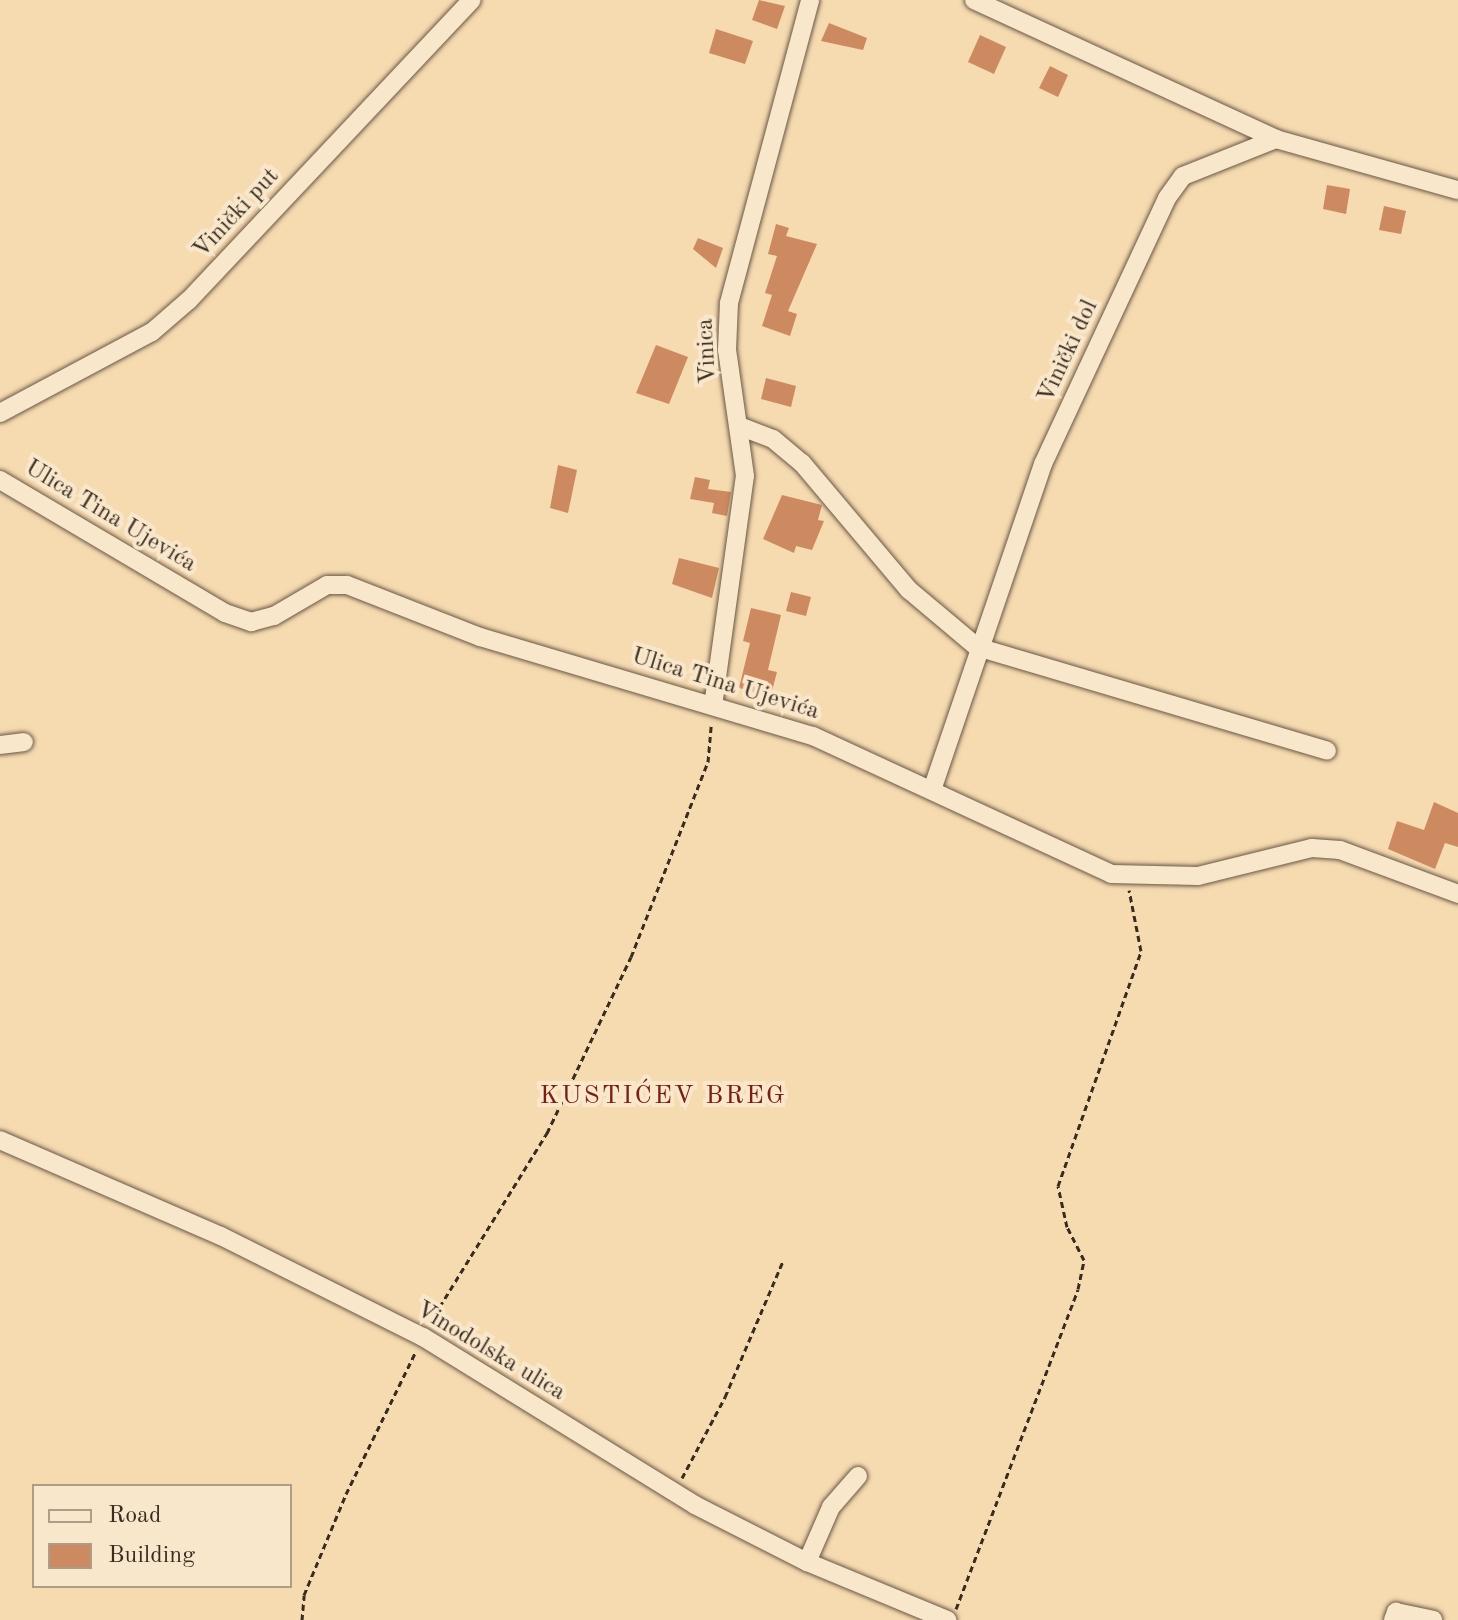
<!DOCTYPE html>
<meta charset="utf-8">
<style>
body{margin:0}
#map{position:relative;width:1458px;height:1620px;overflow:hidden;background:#f6dab0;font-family:"Old Standard TT",serif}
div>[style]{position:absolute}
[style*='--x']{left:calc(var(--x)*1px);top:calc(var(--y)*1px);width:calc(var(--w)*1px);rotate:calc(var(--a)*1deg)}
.building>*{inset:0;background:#cd8a61}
.path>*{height:3px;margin-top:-1.5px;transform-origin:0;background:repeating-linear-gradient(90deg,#382c21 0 6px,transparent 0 10px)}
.roads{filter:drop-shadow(0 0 2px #685845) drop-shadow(0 0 2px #685845)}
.minor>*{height:18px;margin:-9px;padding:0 9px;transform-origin:9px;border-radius:9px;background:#f9e7cc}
span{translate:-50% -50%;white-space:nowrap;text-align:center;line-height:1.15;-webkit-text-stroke:8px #f9e7cc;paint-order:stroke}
.street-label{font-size:24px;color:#382c21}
.neighbourhood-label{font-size:26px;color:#7a1f14;letter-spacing:2px}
.legend{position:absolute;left:32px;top:1484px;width:260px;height:104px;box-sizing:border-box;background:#f9e7cc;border:2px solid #ac9c88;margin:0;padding:10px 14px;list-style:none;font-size:24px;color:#382c21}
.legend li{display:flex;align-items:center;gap:16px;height:40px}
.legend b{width:40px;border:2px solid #ac9c88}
</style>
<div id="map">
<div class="building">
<i style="clip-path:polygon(759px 0,785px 6px,777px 29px,752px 20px)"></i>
<i style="clip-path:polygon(829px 23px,867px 38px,863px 50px,821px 41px)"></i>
<i style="clip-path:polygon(716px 29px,753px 41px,745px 64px,709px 53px)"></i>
<i style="clip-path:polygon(980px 35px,1006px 47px,994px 74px,968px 62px)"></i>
<i style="clip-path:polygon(1050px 66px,1068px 75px,1058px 97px,1039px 88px)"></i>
<i style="clip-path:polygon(1327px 185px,1350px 189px,1346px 214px,1323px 209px)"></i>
<i style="clip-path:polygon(1384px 206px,1406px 211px,1401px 234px,1379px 230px)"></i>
<i style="clip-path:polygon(776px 224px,789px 228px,786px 236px,817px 244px,788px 311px,797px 314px,790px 336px,762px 326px,772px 295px,765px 293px,777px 256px,768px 254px)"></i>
<i style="clip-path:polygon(698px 238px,723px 248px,716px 268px,693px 249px)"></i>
<i style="clip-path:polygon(656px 345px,688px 357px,669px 404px,636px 393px)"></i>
<i style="clip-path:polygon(766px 378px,796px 386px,791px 407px,761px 399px)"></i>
<i style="clip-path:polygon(558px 465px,577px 470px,568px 513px,550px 508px)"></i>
<i style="clip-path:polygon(695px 477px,710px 480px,708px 489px,731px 492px,727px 516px,712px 513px,714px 503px,690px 499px)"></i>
<i style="clip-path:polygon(782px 495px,822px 505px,818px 520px,824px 521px,812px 550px,796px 546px,794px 553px,763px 539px)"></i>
<i style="clip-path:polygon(679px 558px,719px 568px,712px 598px,672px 584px)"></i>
<i style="clip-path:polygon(791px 592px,811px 597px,806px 616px,786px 611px)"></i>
<i style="clip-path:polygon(751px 608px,781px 615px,768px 670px,777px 672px,772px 691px,761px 694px,739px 688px,750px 643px,743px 641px)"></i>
<i style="clip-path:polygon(1434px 802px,1458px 813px,1458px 847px,1445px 843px,1435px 869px,1388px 849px,1397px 821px,1424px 830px)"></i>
</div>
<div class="path">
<i style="--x:429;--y:1324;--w:225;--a:-58.3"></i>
<i style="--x:547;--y:1133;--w:195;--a:-64.5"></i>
<i style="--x:631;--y:957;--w:210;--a:-68.5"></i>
<i style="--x:708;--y:762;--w:38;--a:-85"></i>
<i style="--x:682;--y:1478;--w:92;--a:-62"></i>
<i style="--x:725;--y:1397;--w:148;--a:-66.9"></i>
<i style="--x:956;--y:1609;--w:342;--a:-69.1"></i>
<i style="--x:1078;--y:1289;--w:30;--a:-78"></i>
<i style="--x:1084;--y:1260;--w:37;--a:-117"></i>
<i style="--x:1067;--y:1227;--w:42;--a:-102.4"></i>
<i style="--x:1058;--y:1186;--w:249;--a:-70.5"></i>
<i style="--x:1141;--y:951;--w:62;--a:-101.1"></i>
<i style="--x:302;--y:1620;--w:25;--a:-85"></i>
<i style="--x:304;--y:1595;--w:109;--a:-67.4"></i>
<i style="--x:346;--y:1494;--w:157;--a:-63.9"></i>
</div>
<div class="roads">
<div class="minor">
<i style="--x:974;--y:0;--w:332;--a:24.7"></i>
<i style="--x:1276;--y:139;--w:189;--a:15.7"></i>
<i style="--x:0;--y:413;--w:172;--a:-28.1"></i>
<i style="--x:152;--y:332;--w:49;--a:-40.9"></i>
<i style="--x:189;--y:300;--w:412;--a:-46.7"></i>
<i style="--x:739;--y:426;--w:36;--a:21"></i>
<i style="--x:773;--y:439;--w:38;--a:40"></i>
<i style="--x:802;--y:463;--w:166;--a:49.9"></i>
<i style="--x:909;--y:590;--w:89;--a:40"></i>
<i style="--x:977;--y:647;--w:365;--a:16.5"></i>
<i style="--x:0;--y:480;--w:261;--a:30.6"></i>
<i style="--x:225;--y:613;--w:28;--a:19"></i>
<i style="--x:251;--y:622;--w:24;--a:-15"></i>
<i style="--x:274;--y:616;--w:61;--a:-30.3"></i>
<i style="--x:327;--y:585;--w:20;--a:0"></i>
<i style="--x:347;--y:585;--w:143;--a:21.4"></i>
<i style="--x:480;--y:637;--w:347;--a:16.6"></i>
<i style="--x:813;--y:736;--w:328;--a:24.8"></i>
<i style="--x:1111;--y:874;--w:87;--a:1.3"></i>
<i style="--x:1198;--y:876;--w:117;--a:-13.8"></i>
<i style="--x:1312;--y:848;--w:28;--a:4"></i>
<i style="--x:1340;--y:850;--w:126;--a:20.4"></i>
<i style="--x:713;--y:706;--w:232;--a:-82.1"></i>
<i style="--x:745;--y:476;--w:127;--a:-98.1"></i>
<i style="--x:727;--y:350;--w:47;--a:-87.6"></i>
<i style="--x:729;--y:303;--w:314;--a:-75"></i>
<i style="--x:0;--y:745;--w:24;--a:-7"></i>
<i style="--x:932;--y:790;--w:344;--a:-71.2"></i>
<i style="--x:1043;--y:464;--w:293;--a:-65"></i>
<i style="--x:1167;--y:198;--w:27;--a:-54"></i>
<i style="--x:1183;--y:176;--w:100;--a:-21.7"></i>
<i style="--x:0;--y:1140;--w:241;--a:23.5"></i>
<i style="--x:221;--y:1236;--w:226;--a:26.6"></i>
<i style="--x:423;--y:1337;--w:320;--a:31.7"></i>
<i style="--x:695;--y:1505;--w:126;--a:27"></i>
<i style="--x:807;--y:1562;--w:152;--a:22.5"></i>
<i style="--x:807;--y:1562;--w:60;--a:-66.4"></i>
<i style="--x:831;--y:1507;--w:41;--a:-48.9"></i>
<i style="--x:1393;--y:1620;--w:9;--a:-69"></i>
<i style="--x:1396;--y:1612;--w:38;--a:12"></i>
</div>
</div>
<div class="street-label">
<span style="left:237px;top:214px;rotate:-47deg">Vinički put</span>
<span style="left:708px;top:351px;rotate:-93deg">Vinica</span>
<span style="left:1069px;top:352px;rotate:-65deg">Vinički dol</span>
<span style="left:110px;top:517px;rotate:31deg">Ulica Tina Ujevića</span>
<span style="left:725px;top:685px;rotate:17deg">Ulica Tina Ujevića</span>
<span style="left:490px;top:1352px;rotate:31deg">Vinodolska ulica</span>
</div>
<div class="neighbourhood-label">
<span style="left:663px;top:1097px">KUSTIĆEV BREG</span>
</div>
<ul class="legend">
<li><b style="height:10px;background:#f9e7cc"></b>Road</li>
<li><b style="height:22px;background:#cd8a61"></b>Building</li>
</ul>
</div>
